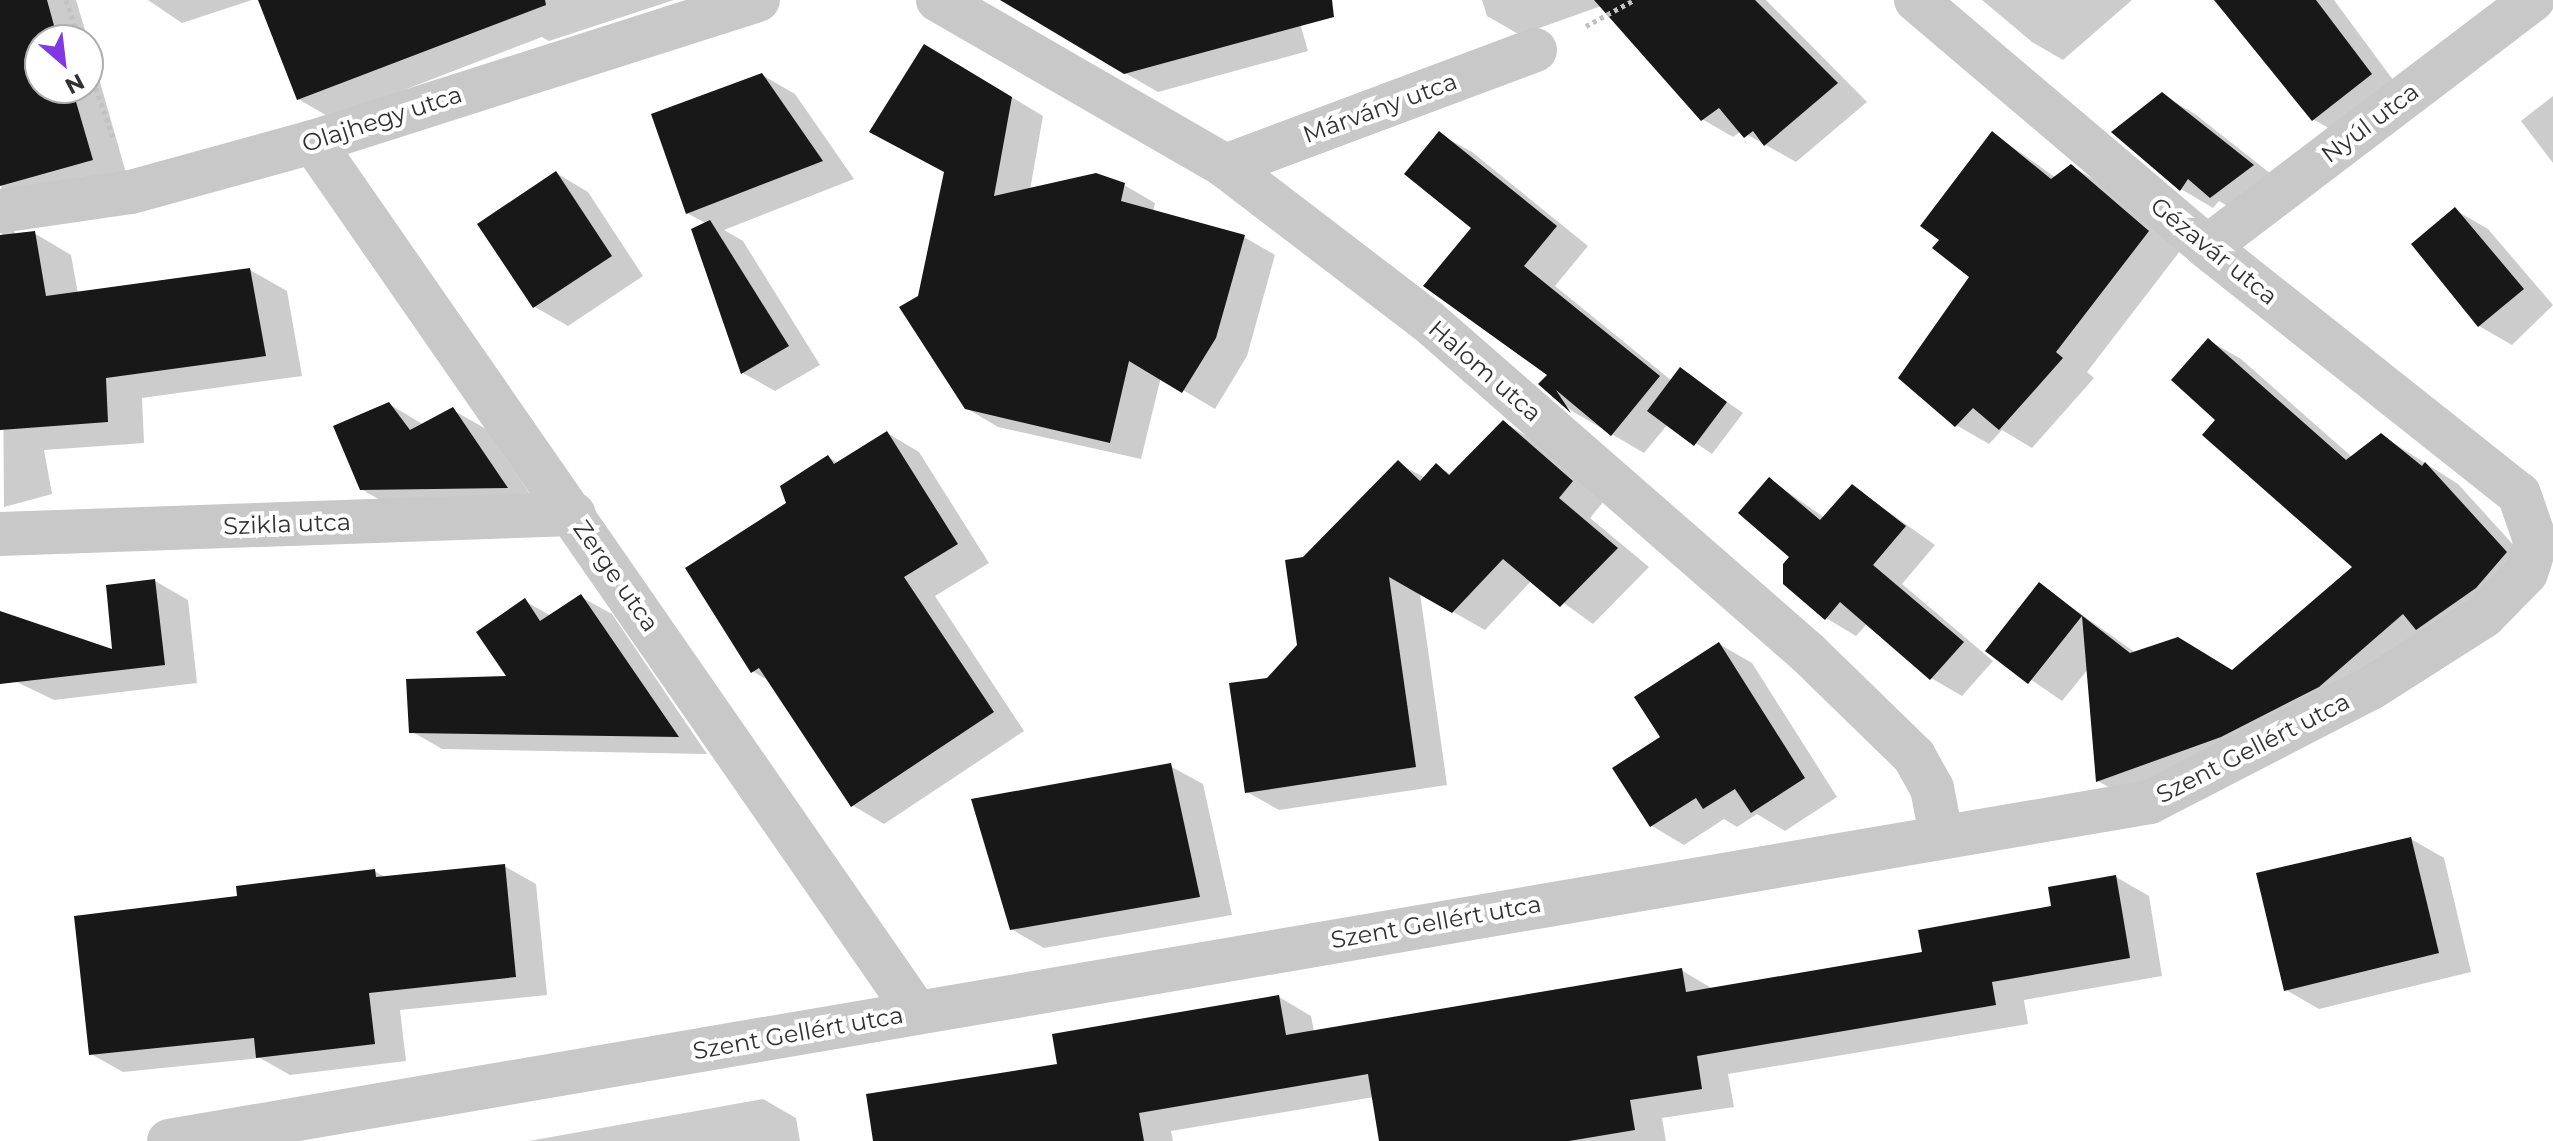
<!DOCTYPE html>
<meta charset="utf-8">
<style>
body{margin:0}
#map{position:relative;width:2553px;height:1141px;overflow:hidden;background:#fff;font-family:Montserrat,sans-serif}
div>[style]{position:absolute}
[style*='--x']{left:calc(var(--x)*1px);top:calc(var(--y)*1px);width:calc(var(--w)*1px);rotate:calc(var(--a)*1deg)}
.shadow>*{inset:0;background:#0003}
.building>*{inset:0;background:#181818}
.path>*{height:5px;margin-top:-2.5px;transform-origin:0;background:repeating-linear-gradient(90deg,#c1c1c1 0 4px,transparent 0 8px)}
.minor>*{height:44px;margin:-22px;padding:0 22px;transform-origin:22px;border-radius:22px;background:#c8c8c8}
span{translate:-50% -50%;white-space:nowrap;text-align:center;line-height:1.15;-webkit-text-stroke:8px #fff;paint-order:stroke}
.street-label{font-size:24px;color:#313131}
.north{position:absolute;left:24px;top:24px;width:80px;height:80px;box-sizing:border-box;background:#fff;border:2px solid #adadad;border-radius:50%;rotate:152deg;font-size:22px;font-weight:700;line-height:32px;text-align:center;color:#313131}
.north::after{content:'';display:block;margin:auto;width:28px;height:36px;background:#8137e4;clip-path:polygon(50% 0,100% 100%,50% 72%,0 100%)}
</style>
<div id="map">
<div class="shadow">
<i style="clip-path:polygon(0 0,76px 0,88px 40px,40px 40px,40px 88px,88px 88px,88px 40px,128px 180px,13px 224px,15px 236px,34px 233px,71px 255px,78px 294px,250px 270px,287px 291px,302px 376px,142px 398px,144px 443px,44px 450px,52px 494px,4px 507px)"></i>
<i style="clip-path:polygon(148px 0,252px 0,182px 23px)"></i>
<i style="clip-path:polygon(260px 0,674px 0,549px 41px,542px 37px,331px 118px,298px 99px)"></i>
<i style="clip-path:polygon(1054px 0,1285px 0,1295px 6px,1308px 51px,1158px 92px,1125px 73px)"></i>
<i style="clip-path:polygon(1482px 0,1618px 0,1520px 35px,1487px 16px)"></i>
<i style="clip-path:polygon(1665px 0,1766px 0,1867px 102px,1796px 162px,1741px 131px,1733px 137px,1702px 119px)"></i>
<i style="clip-path:polygon(1982px 0,2132px 0,2063px 60px,2032px 42px)"></i>
<i style="clip-path:polygon(2217px 0,2334px 0,2402px 92px,2344px 137px,2313px 119px)"></i>
<i style="clip-path:polygon(956px 64px,1043px 116px,1030px 190px,1124px 185px,1155px 203px,1153px 212px,1244px 237px,1275px 255px,1247px 356px,1215px 409px,1161px 377px,1141px 459px,998px 427px,966px 408px,919px 297px,946px 172px)"></i>
<i style="clip-path:polygon(762px 75px,795px 94px,854px 179px,724px 230px,743px 241px,820px 365px,775px 391px,743px 373px,707px 224px,687px 213px)"></i>
<i style="clip-path:polygon(2162px 95px,2195px 114px,2285px 185px,2244px 216px,2219px 201px,2213px 208px,2181px 189px)"></i>
<i style="clip-path:polygon(2553px 96px,2553px 163px,2521px 121px)"></i>
<i style="clip-path:polygon(1993px 133px,2056px 178px,2071px 166px,2104px 185px,2180px 251px,2087px 372px,2094px 378px,2032px 448px,2002px 430px,1989px 444px,1956px 425px)"></i>
<i style="clip-path:polygon(1439px 134px,1472px 152px,1588px 246px,1555px 286px,1672px 381px,1681px 370px,1743px 413px,1712px 454px,1668px 424px,1644px 453px,1572px 411px,1541px 384px,1550px 375px,1474px 228px)"></i>
<i style="clip-path:polygon(556px 173px,588px 192px,643px 276px,568px 326px,535px 307px)"></i>
<i style="clip-path:polygon(2455px 210px,2488px 229px,2553px 305px,2512px 345px,2479px 326px)"></i>
<i style="clip-path:polygon(2208px 340px,2241px 359px,2352px 457px,2381px 435px,2458px 484px,2538px 572px,2131px 800px,2098px 781px,2089px 668px,2062px 701px,1988px 650px,2040px 585px,2136px 653px,2233px 672px,2355px 567px,2218px 420px)"></i>
<i style="clip-path:polygon(389px 404px,424px 425px,453px 410px,486px 429px,538px 506px,394px 508px,361px 489px)"></i>
<i style="clip-path:polygon(1503px 422px,1535px 441px,1604px 501px,1590px 518px,1649px 567px,1593px 624px,1532px 580px,1485px 630px,1420px 593px,1447px 785px,1279px 810px,1247px 792px,1268px 679px,1299px 646px,1304px 559px,1398px 463px,1425px 478px,1437px 466px,1452px 475px)"></i>
<i style="clip-path:polygon(887px 433px,919px 452px,989px 563px,935px 596px,1024px 731px,884px 824px,852px 805px,771px 682px,752px 671px,788px 504px,828px 457px,839px 463px)"></i>
<i style="clip-path:polygon(1769px 479px,1825px 518px,1852px 486px,1935px 545px,1902px 584px,1993px 661px,1962px 696px,1931px 678px,1868px 623px,1856px 636px,1826px 618px,1791px 557px)"></i>
<i style="clip-path:polygon(155px 581px,188px 600px,197px 683px,54px 700px,0 674px,0 613px,115px 651px)"></i>
<i style="clip-path:polygon(581px 597px,612px 614px,707px 754px,442px 749px,411px 731px,510px 678px,525px 601px,551px 616px)"></i>
<i style="clip-path:polygon(1719px 644px,1752px 663px,1837px 797px,1785px 831px,1757px 814px,1737px 827px,1724px 819px,1684px 845px,1652px 826px,1663px 738px)"></i>
<i style="clip-path:polygon(1170px 766px,1203px 784px,1232px 915px,1044px 948px,1011px 929px)"></i>
<i style="clip-path:polygon(2411px 839px,2444px 858px,2471px 972px,2319px 1009px,2286px 990px)"></i>
<i style="clip-path:polygon(504px 866px,536px 884px,547px 995px,400px 1010px,406px 1061px,290px 1075px,260px 1058px,123px 1072px,91px 1054px,239px 898px,374px 871px,387px 878px)"></i>
<i style="clip-path:polygon(2116px 877px,2149px 896px,2162px 976px,2024px 1000px,2028px 1024px,1728px 1074px,1734px 1107px,1662px 1118px,1666px 1141px,1381px 1141px,1374px 1097px,1171px 1131px,1173px 1141px,875px 1141px,1059px 1066px,1279px 997px,1311px 1016px,1314px 1032px,1681px 970px,1713px 989px,1924px 954px,2053px 908px)"></i>
<i style="clip-path:polygon(763px 1099px,796px 1118px,800px 1141px,529px 1141px)"></i>
</div>
<div class="building">
<i style="clip-path:polygon(0 0,47px 0,58px 40px,40px 40px,40px 88px,72px 88px,93px 160px,0 186px)"></i>
<i style="clip-path:polygon(258px 0,545px 0,546px 5px,297px 100px)"></i>
<i style="clip-path:polygon(1000px 0,1332px 0,1334px 17px,1124px 74px)"></i>
<i style="clip-path:polygon(1594px 0,1755px 0,1838px 83px,1764px 146px,1753px 131px,1744px 138px,1719px 108px,1701px 121px)"></i>
<i style="clip-path:polygon(2214px 0,2316px 0,2372px 74px,2312px 121px)"></i>
<i style="clip-path:polygon(924px 44px,1012px 97px,994px 196px,1096px 173px,1125px 183px,1121px 201px,1245px 235px,1216px 338px,1182px 393px,1129px 361px,1110px 443px,965px 409px,899px 307px,918px 296px,944px 172px,869px 132px)"></i>
<i style="clip-path:polygon(762px 73px,823px 161px,686px 214px,651px 114px)"></i>
<i style="clip-path:polygon(2162px 92px,2254px 165px,2210px 198px,2188px 179px,2180px 191px,2111px 132px)"></i>
<i style="clip-path:polygon(1439px 131px,1557px 226px,1524px 266px,1660px 376px,1611px 436px,1556px 390px,1571px 413px,1538px 384px,1547px 375px,1423px 286px,1471px 228px,1404px 174px)"></i>
<i style="clip-path:polygon(1992px 131px,2051px 179px,2071px 164px,2149px 231px,2056px 352px,2063px 358px,1999px 430px,1973px 408px,1955px 427px,1898px 378px,1969px 277px,1932px 248px,1939px 240px,1920px 226px)"></i>
<i style="clip-path:polygon(556px 171px,612px 256px,533px 308px,477px 224px)"></i>
<i style="clip-path:polygon(2455px 207px,2524px 289px,2478px 327px,2411px 244px)"></i>
<i style="clip-path:polygon(710px 220px,789px 346px,741px 374px,691px 229px)"></i>
<i style="clip-path:polygon(35px 231px,46px 296px,250px 268px,266px 356px,106px 378px,108px 422px,0 430px,0 235px)"></i>
<i style="clip-path:polygon(2208px 338px,2346px 460px,2381px 433px,2422px 466px,2425px 462px,2507px 552px,2476px 588px,2416px 630px,2403px 614px,2319px 687px,2221px 737px,2096px 782px,2082px 616px,2028px 684px,1985px 651px,2039px 582px,2130px 653px,2178px 637px,2232px 670px,2352px 567px,2202px 435px,2215px 420px,2171px 380px)"></i>
<i style="clip-path:polygon(1680px 367px,1727px 402px,1694px 446px,1647px 411px)"></i>
<i style="clip-path:polygon(389px 402px,410px 430px,453px 407px,508px 488px,360px 490px,333px 426px)"></i>
<i style="clip-path:polygon(1503px 420px,1573px 481px,1559px 498px,1618px 548px,1560px 607px,1503px 559px,1452px 613px,1389px 577px,1416px 767px,1245px 793px,1229px 683px,1267px 678px,1297px 645px,1285px 560px,1303px 557px,1398px 460px,1420px 481px,1436px 463px,1449px 475px)"></i>
<i style="clip-path:polygon(887px 431px,958px 544px,904px 577px,994px 712px,851px 807px,759px 668px,751px 673px,685px 568px,786px 503px,780px 486px,828px 455px,834px 464px)"></i>
<i style="clip-path:polygon(1769px 477px,1820px 520px,1852px 484px,1906px 526px,1873px 565px,1964px 642px,1930px 680px,1840px 602px,1825px 620px,1783px 584px,1783px 564px,1789px 557px,1738px 513px)"></i>
<i style="clip-path:polygon(155px 579px,165px 665px,0 684px,0 611px,112px 649px,106px 585px)"></i>
<i style="clip-path:polygon(581px 594px,679px 737px,409px 733px,406px 679px,506px 676px,476px 632px,525px 598px,540px 621px)"></i>
<i style="clip-path:polygon(1719px 642px,1805px 778px,1751px 813px,1735px 789px,1703px 809px,1696px 798px,1650px 827px,1612px 768px,1660px 737px,1634px 697px)"></i>
<i style="clip-path:polygon(1171px 763px,1200px 897px,1010px 930px,971px 799px)"></i>
<i style="clip-path:polygon(2411px 837px,2439px 953px,2284px 991px,2256px 873px)"></i>
<i style="clip-path:polygon(505px 864px,516px 977px,369px 993px,375px 1044px,256px 1058px,254px 1038px,89px 1055px,74px 916px,237px 896px,236px 886px,375px 869px,376px 877px)"></i>
<i style="clip-path:polygon(2116px 875px,2130px 958px,1992px 982px,1996px 1005px,1697px 1056px,1702px 1089px,1630px 1100px,1635px 1130px,1569px 1141px,1379px 1141px,1368px 1074px,1139px 1113px,1144px 1141px,873px 1141px,866px 1094px,1057px 1064px,1052px 1034px,1279px 995px,1286px 1035px,1682px 968px,1686px 992px,1922px 952px,1918px 930px,2051px 906px,2048px 887px)"></i>
</div>
<div class="path">
<i style="--x:66;--y:0;--w:42;--a:70.7"></i>
<i style="--x:1586;--y:26;--w:55;--a:-28.4"></i>
<i style="--x:88;--y:65;--w:77;--a:71.1"></i>
</div>
<div class="minor">
<i style="--x:938;--y:0;--w:332;--a:30"></i>
<i style="--x:1225;--y:166;--w:255;--a:37.4"></i>
<i style="--x:1428;--y:321;--w:505;--a:41.14"></i>
<i style="--x:1808;--y:653;--w:148;--a:44.2"></i>
<i style="--x:1914;--y:756;--w:37;--a:61"></i>
<i style="--x:1932;--y:788;--w:48;--a:79.2"></i>
<i style="--x:1916;--y:0;--w:382;--a:40.3"></i>
<i style="--x:2207;--y:247;--w:398;--a:38.4"></i>
<i style="--x:313;--y:142;--w:1059;--a:55.27"></i>
<i style="--x:1225;--y:166;--w:331;--a:-20.5"></i>
<i style="--x:0;--y:211;--w:132;--a:-8.3"></i>
<i style="--x:131;--y:192;--w:189;--a:-15.4"></i>
<i style="--x:313;--y:142;--w:467;--a:-17.7"></i>
<i style="--x:2207;--y:247;--w:409;--a:-37.2"></i>
<i style="--x:0;--y:534;--w:574;--a:-2"></i>
<i style="--x:169;--y:1141;--w:2010;--a:-9.71"></i>
<i style="--x:2150;--y:802;--w:249;--a:-27.3"></i>
<i style="--x:2371;--y:688;--w:134;--a:-32.5"></i>
<i style="--x:2484;--y:616;--w:60;--a:-45.7"></i>
<i style="--x:2526;--y:573;--w:32;--a:-72"></i>
<i style="--x:2536;--y:543;--w:52;--a:-109.1"></i>
</div>
<div class="street-label">
<span style="left:1380px;top:108px;rotate:-20deg">Márvány utca</span>
<span style="left:382px;top:119px;rotate:-18deg">Olajhegy utca</span>
<span style="left:2370px;top:123px;rotate:-37deg">Nyúl utca</span>
<span style="left:2214px;top:251px;rotate:39deg">Gézavár utca</span>
<span style="left:1485px;top:371px;rotate:41deg">Halom utca</span>
<span style="left:287px;top:524px;rotate:-2deg">Szikla utca</span>
<span style="left:616px;top:576px;rotate:55deg">Zerge utca</span>
<span style="left:2253px;top:748px;rotate:-27deg">Szent Gellért utca</span>
<span style="left:1436px;top:922px;rotate:-10deg">Szent Gellért utca</span>
<span style="left:798px;top:1033px;rotate:-10deg">Szent Gellért utca</span>
</div>
<div class="north">N</div>
</div>
